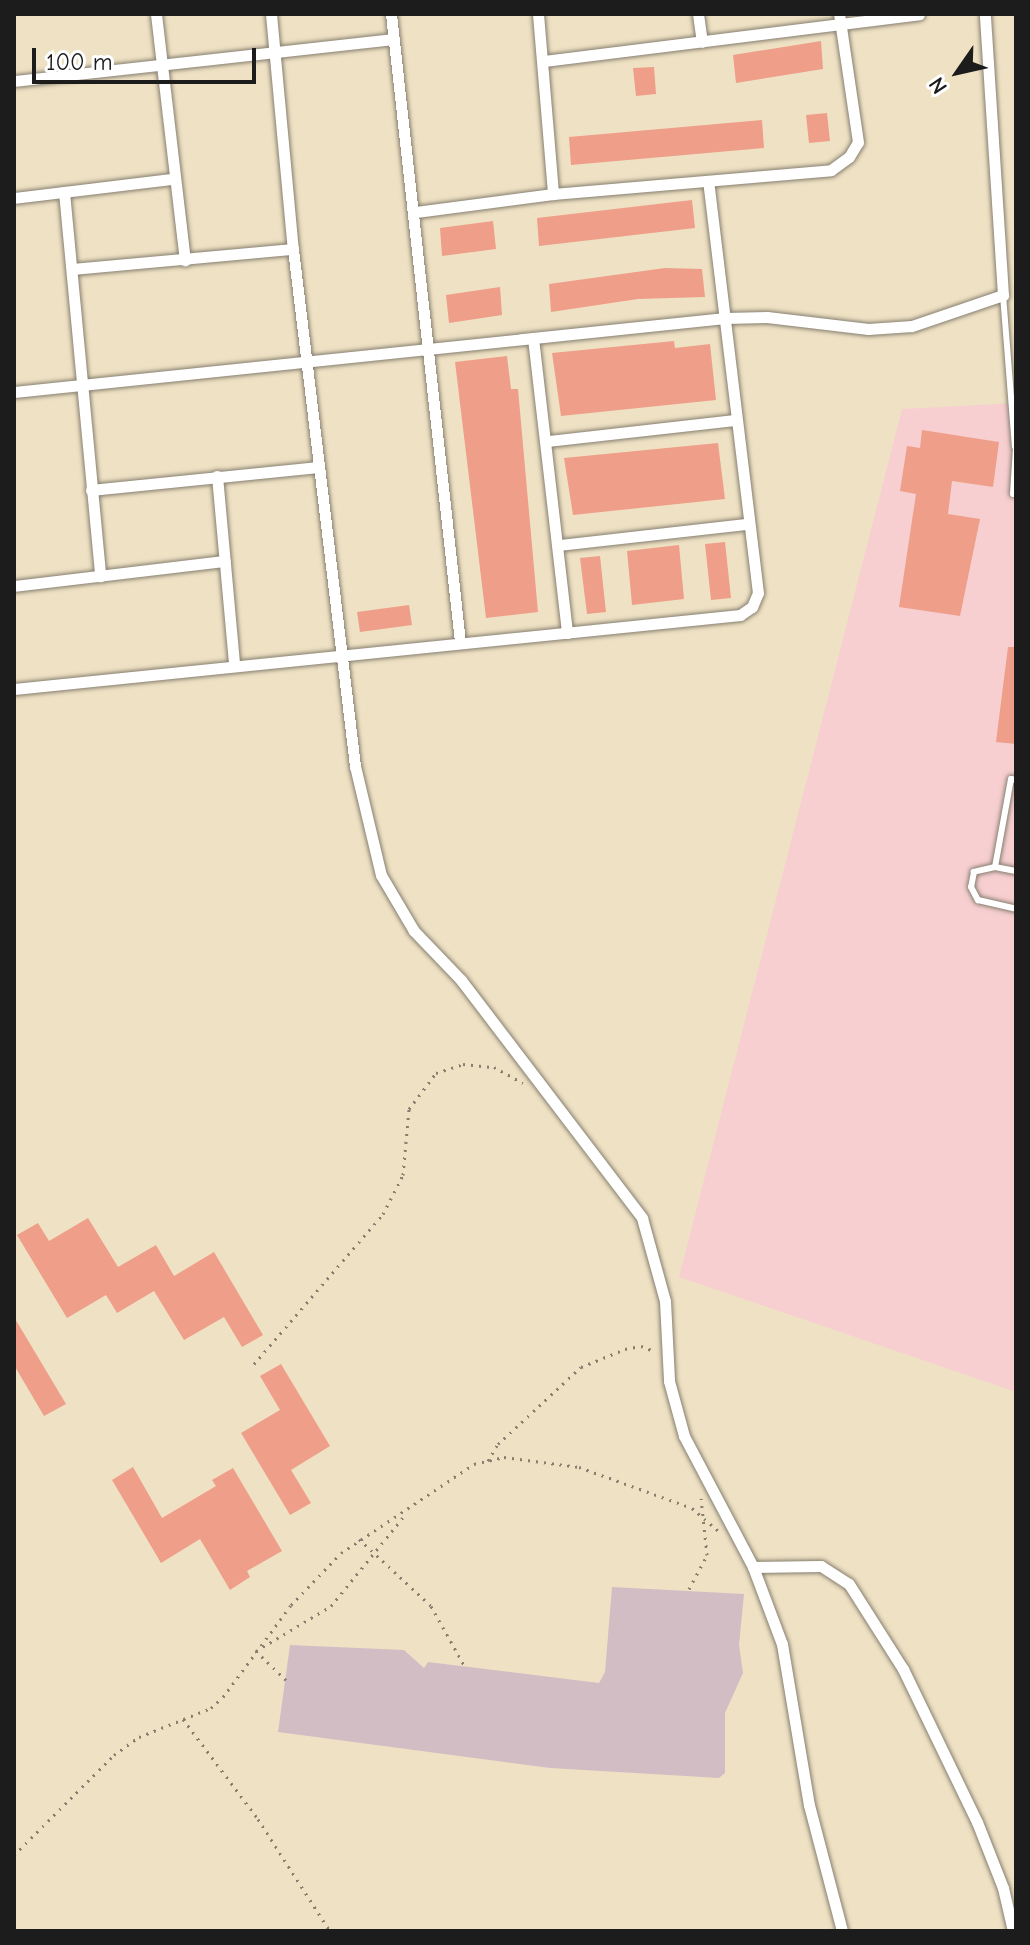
<!DOCTYPE html>
<style>
body{margin:0}
#map{position:relative;width:1030px;height:1945px;overflow:hidden;background:#efe2c4;font-family:"Comic Neue",sans-serif}
div>[style]{position:absolute}
[style*='--x']{left:calc(var(--x)*1px);top:calc(var(--y)*1px);width:calc(var(--w)*1px);rotate:calc(var(--a)*1deg)}
.built>*{inset:0;background:#f7cfd0}
.industrial>*{inset:0;background:#d2bdc5}
.building>*{inset:0;background:#ee9e89}
.path>*{height:3px;margin-top:-1.5px;transform-origin:0;background:repeating-linear-gradient(90deg,#867f70 0 2px,transparent 0 8px)}
.roads{filter:drop-shadow(0 0 2px #867f70) drop-shadow(0 0 2px #867f70)}
.lane>*{height:6px;margin:-3px;padding:0 3px;transform-origin:3px;border-radius:3px;background:#fff}
.street>*{height:11px;margin:-5.5px;padding:0 5.5px;transform-origin:5.5px;border-radius:5.5px;background:#fff}
span{translate:-50% -50%;white-space:nowrap;text-align:center;line-height:1.15;-webkit-text-stroke:7px #fff;paint-order:stroke}
.frame{position:absolute;inset:0;border:16px solid #1c1c1c;pointer-events:none}
.north{position:absolute;left:918px;top:32px;width:80px;height:80px;-webkit-text-stroke:6px #fff;paint-order:stroke;rotate:236deg;font-size:22px;font-weight:700;line-height:32px;text-align:center;color:#1c1c1c}
.north::after{content:'';display:block;margin:auto;width:28px;height:36px;background:#1c1c1c;clip-path:polygon(50% 0,100% 100%,50% 72%,0 100%)}
.scale{position:absolute;left:32px;top:48px;width:224px;height:36px;box-sizing:border-box;border:4px solid #1c1c1c;border-top:0;padding-left:10px;font-size:24px;line-height:28px;white-space:nowrap;color:#1c1c1c;-webkit-text-stroke:6px #fff;paint-order:stroke}
</style>
<div id="map">
<div class="built">
<i style="clip-path:polygon(1016px 403px,1016px 1392px,679px 1277px,902px 409px)"></i>
</div>
<div class="industrial">
<i style="clip-path:polygon(612px 1587px,744px 1594px,739px 1645px,743px 1673px,725px 1713px,725px 1773px,719px 1778px,550px 1768px,278px 1732px,290px 1645px,404px 1650px,424px 1668px,428px 1662px,599px 1683px,605px 1672px)"></i>
</div>
<div class="building">
<i style="clip-path:polygon(821px 41px,823px 69px,736px 83px,733px 55px)"></i>
<i style="clip-path:polygon(654px 67px,656px 94px,636px 96px,633px 68px)"></i>
<i style="clip-path:polygon(827px 113px,830px 141px,809px 143px,806px 115px)"></i>
<i style="clip-path:polygon(762px 120px,764px 148px,571px 165px,569px 137px)"></i>
<i style="clip-path:polygon(692px 200px,695px 228px,539px 246px,537px 218px)"></i>
<i style="clip-path:polygon(493px 221px,496px 249px,442px 256px,440px 228px)"></i>
<i style="clip-path:polygon(665px 268px,702px 269px,705px 297px,638px 299px,551px 312px,549px 284px)"></i>
<i style="clip-path:polygon(500px 287px,502px 315px,449px 323px,446px 295px)"></i>
<i style="clip-path:polygon(674px 341px,675px 348px,710px 344px,716px 400px,561px 416px,552px 353px)"></i>
<i style="clip-path:polygon(507px 356px,511px 389px,518px 389px,538px 612px,486px 618px,455px 362px)"></i>
<i style="clip-path:polygon(922px 430px,999px 442px,993px 487px,952px 481px,948px 514px,980px 519px,960px 616px,899px 607px,916px 494px,900px 491px,907px 446px,920px 448px)"></i>
<i style="clip-path:polygon(718px 443px,725px 499px,573px 515px,564px 458px)"></i>
<i style="clip-path:polygon(725px 542px,731px 598px,711px 600px,705px 544px)"></i>
<i style="clip-path:polygon(679px 545px,684px 599px,632px 605px,627px 551px)"></i>
<i style="clip-path:polygon(600px 556px,606px 612px,587px 614px,580px 558px)"></i>
<i style="clip-path:polygon(409px 605px,412px 625px,360px 632px,357px 612px)"></i>
<i style="clip-path:polygon(1008px 647px,1016px 647px,1016px 744px,996px 742px)"></i>
<i style="clip-path:polygon(88px 1218px,118px 1267px,156px 1245px,174px 1276px,214px 1252px,263px 1335px,242px 1347px,224px 1317px,184px 1340px,154px 1291px,117px 1313px,106px 1295px,67px 1318px,17px 1235px,38px 1223px,49px 1241px)"></i>
<i style="clip-path:polygon(14px 1317px,66px 1404px,44px 1416px,14px 1365px)"></i>
<i style="clip-path:polygon(281px 1364px,330px 1446px,291px 1470px,311px 1503px,290px 1515px,241px 1433px,280px 1410px,260px 1376px)"></i>
<i style="clip-path:polygon(133px 1467px,162px 1518px,216px 1486px,212px 1480px,233px 1468px,282px 1551px,247px 1571px,250px 1577px,230px 1590px,200px 1539px,161px 1563px,112px 1480px)"></i>
</div>
<div class="path">
<i style="--x:254;--y:1364;--w:198;--a:-49.3"></i>
<i style="--x:383;--y:1214;--w:44;--a:-62.9"></i>
<i style="--x:403;--y:1175;--w:66;--a:-84.8"></i>
<i style="--x:409;--y:1109;--w:45;--a:-53.1"></i>
<i style="--x:436;--y:1073;--w:28;--a:-18"></i>
<i style="--x:463;--y:1064;--w:31;--a:6"></i>
<i style="--x:494;--y:1067;--w:33;--a:29"></i>
<i style="--x:488;--y:1461;--w:20;--a:-60"></i>
<i style="--x:498;--y:1444;--w:113;--a:-42.9"></i>
<i style="--x:581;--y:1367;--w:48;--a:-22.2"></i>
<i style="--x:625;--y:1349;--w:16;--a:-11"></i>
<i style="--x:641;--y:1346;--w:14;--a:21"></i>
<i style="--x:359;--y:1539;--w:98;--a:42.9"></i>
<i style="--x:431;--y:1606;--w:68;--a:60.8"></i>
<i style="--x:689;--y:1589;--w:38;--a:-62"></i>
<i style="--x:707;--y:1555;--w:57;--a:-96"></i>
<i style="--x:286;--y:1680;--w:42;--a:-136"></i>
<i style="--x:256;--y:1651;--w:87;--a:-31"></i>
<i style="--x:331;--y:1606;--w:117;--a:-50.9"></i>
<i style="--x:183;--y:1719;--w:125;--a:53.1"></i>
<i style="--x:258;--y:1819;--w:133;--a:57.3"></i>
<i style="--x:14;--y:1855;--w:141;--a:-45"></i>
<i style="--x:114;--y:1755;--w:31;--a:-36"></i>
<i style="--x:139;--y:1737;--w:78;--a:-21.9"></i>
<i style="--x:211;--y:1708;--w:16;--a:-43"></i>
<i style="--x:223;--y:1697;--w:114;--a:-53.5"></i>
<i style="--x:291;--y:1605;--w:72;--a:-46.1"></i>
<i style="--x:341;--y:1553;--w:160;--a:-33.8"></i>
<i style="--x:474;--y:1464;--w:31;--a:-13"></i>
<i style="--x:504;--y:1457;--w:76;--a:7.6"></i>
<i style="--x:579;--y:1467;--w:120;--a:19.9"></i>
<i style="--x:692;--y:1508;--w:35;--a:41"></i>
</div>
<div class="roads">
<div class="lane">
<i style="--x:1003;--y:295;--w:152;--a:85.5"></i>
<i style="--x:1013;--y:494;--w:47;--a:-86.3"></i>
<i style="--x:1016;--y:780;--w:5;--a:-169"></i>
<i style="--x:1011;--y:779;--w:89;--a:100.3"></i>
<i style="--x:995;--y:867;--w:21;--a:11"></i>
<i style="--x:995;--y:867;--w:22;--a:167"></i>
<i style="--x:974;--y:872;--w:15;--a:101"></i>
<i style="--x:971;--y:887;--w:15;--a:62"></i>
<i style="--x:978;--y:900;--w:39;--a:13"></i>
</div>
<div class="street">
<i style="--x:156;--y:14;--w:248;--a:83.3"></i>
<i style="--x:271;--y:14;--w:236;--a:84.7"></i>
<i style="--x:293;--y:249;--w:521;--a:83.16"></i>
<i style="--x:355;--y:766;--w:112;--a:76.6"></i>
<i style="--x:381;--y:875;--w:65;--a:59.5"></i>
<i style="--x:414;--y:931;--w:68;--a:46.2"></i>
<i style="--x:461;--y:980;--w:299;--a:52.7"></i>
<i style="--x:642;--y:1218;--w:86;--a:74.5"></i>
<i style="--x:665;--y:1301;--w:80;--a:87.1"></i>
<i style="--x:669;--y:1381;--w:57;--a:74.7"></i>
<i style="--x:684;--y:1436;--w:148;--a:62.2"></i>
<i style="--x:753;--y:1567;--w:82;--a:69.4"></i>
<i style="--x:782;--y:1644;--w:163;--a:80.5"></i>
<i style="--x:809;--y:1805;--w:130;--a:75.3"></i>
<i style="--x:391;--y:14;--w:632;--a:83.73"></i>
<i style="--x:538;--y:14;--w:181;--a:85.2"></i>
<i style="--x:698;--y:14;--w:28;--a:82"></i>
<i style="--x:544;--y:61;--w:378;--a:-7.1"></i>
<i style="--x:14;--y:81;--w:381;--a:-6.3"></i>
<i style="--x:64;--y:192;--w:386;--a:84.6"></i>
<i style="--x:14;--y:198;--w:159;--a:-6.9"></i>
<i style="--x:416;--y:212;--w:138;--a:-7.5"></i>
<i style="--x:553;--y:194;--w:279;--a:-4.9"></i>
<i style="--x:831;--y:170;--w:22;--a:-36"></i>
<i style="--x:849;--y:157;--w:17;--a:-59"></i>
<i style="--x:858;--y:142;--w:129;--a:-98.4"></i>
<i style="--x:72;--y:269;--w:222;--a:-5.2"></i>
<i style="--x:533;--y:338;--w:297;--a:83.4"></i>
<i style="--x:14;--y:392;--w:715;--a:-5.94"></i>
<i style="--x:725;--y:318;--w:42;--a:-1.4"></i>
<i style="--x:767;--y:317;--w:102;--a:6.8"></i>
<i style="--x:868;--y:329;--w:44;--a:-3.9"></i>
<i style="--x:912;--y:326;--w:96;--a:-18.8"></i>
<i style="--x:1003;--y:295;--w:282;--a:-93.7"></i>
<i style="--x:548;--y:441;--w:189;--a:-6.4"></i>
<i style="--x:217;--y:476;--w:188;--a:84.8"></i>
<i style="--x:91;--y:490;--w:228;--a:-5.8"></i>
<i style="--x:559;--y:545;--w:189;--a:-6.4"></i>
<i style="--x:14;--y:586;--w:212;--a:-6.8"></i>
<i style="--x:14;--y:689;--w:730;--a:-5.82"></i>
<i style="--x:740;--y:615;--w:14;--a:-34"></i>
<i style="--x:752;--y:607;--w:15;--a:-67"></i>
<i style="--x:758;--y:593;--w:414;--a:-96.9"></i>
<i style="--x:753;--y:1567;--w:68;--a:-0.8"></i>
<i style="--x:821;--y:1566;--w:33;--a:33"></i>
<i style="--x:849;--y:1584;--w:101;--a:57.6"></i>
<i style="--x:903;--y:1669;--w:170;--a:64.2"></i>
<i style="--x:977;--y:1822;--w:71;--a:68.5"></i>
<i style="--x:1003;--y:1888;--w:44;--a:76.9"></i>
</div>
</div>
<div class="frame"></div>
<div class="north">N</div>
<div class="scale">100 m</div>
</div>
